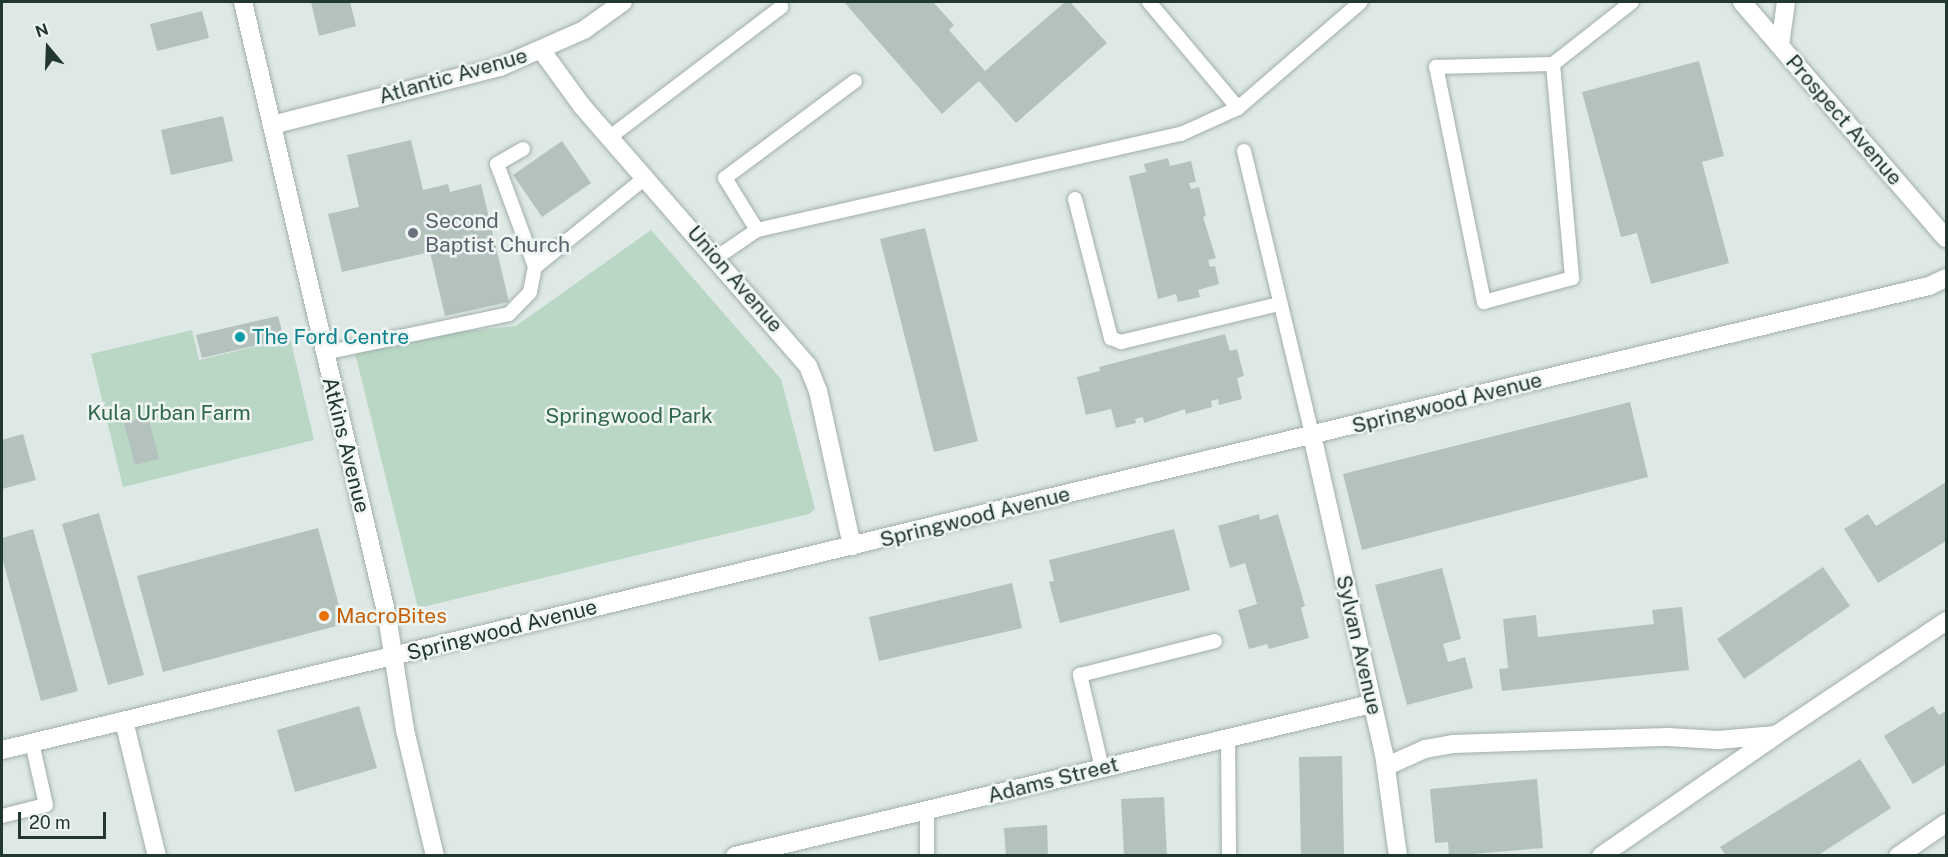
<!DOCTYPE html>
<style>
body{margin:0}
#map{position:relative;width:1948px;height:857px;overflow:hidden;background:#dee8e5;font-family:"Public Sans",sans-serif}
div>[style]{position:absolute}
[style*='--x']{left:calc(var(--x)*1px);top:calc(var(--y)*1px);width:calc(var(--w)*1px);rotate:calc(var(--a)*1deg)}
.green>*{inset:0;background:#b9d7c4}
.building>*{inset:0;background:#b4c2be}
.roads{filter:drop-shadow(0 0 2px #a2afac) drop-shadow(0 0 2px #a2afac)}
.lane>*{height:14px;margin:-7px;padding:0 7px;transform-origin:7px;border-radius:7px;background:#fff}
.street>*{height:18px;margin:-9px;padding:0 9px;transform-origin:9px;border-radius:9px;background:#fff}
.dots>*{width:16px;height:16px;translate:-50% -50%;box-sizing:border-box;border:3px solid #eef5f2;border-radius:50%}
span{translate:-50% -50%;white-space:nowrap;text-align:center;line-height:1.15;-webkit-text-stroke:5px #eef5f2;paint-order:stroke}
.street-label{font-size:21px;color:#223632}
.worship-label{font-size:21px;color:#5b616d}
.left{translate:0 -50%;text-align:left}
.culture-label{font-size:21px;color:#0d838f}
.park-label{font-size:21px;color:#31674b}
.food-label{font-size:21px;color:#c56008}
.frame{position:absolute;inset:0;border:3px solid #223632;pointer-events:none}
.north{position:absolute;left:18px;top:18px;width:60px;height:60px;-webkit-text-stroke:4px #eef5f2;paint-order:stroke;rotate:341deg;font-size:16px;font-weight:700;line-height:24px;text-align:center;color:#223632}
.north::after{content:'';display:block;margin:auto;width:21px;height:27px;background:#223632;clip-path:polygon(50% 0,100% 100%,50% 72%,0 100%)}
.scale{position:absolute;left:18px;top:812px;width:88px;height:27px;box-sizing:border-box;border:3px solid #223632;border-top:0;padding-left:8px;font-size:18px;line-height:21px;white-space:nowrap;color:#223632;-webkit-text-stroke:4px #eef5f2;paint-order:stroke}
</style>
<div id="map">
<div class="green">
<i style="clip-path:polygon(651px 230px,781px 379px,815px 509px,809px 514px,418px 608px,355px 353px,448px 333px,516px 326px)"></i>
<i style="clip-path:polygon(192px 330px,199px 360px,290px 338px,314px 440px,123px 487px,91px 354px)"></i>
</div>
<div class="building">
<i style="clip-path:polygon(311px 2px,350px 2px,356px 26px,319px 36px)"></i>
<i style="clip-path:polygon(844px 2px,933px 2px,954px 25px,949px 30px,985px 71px,1065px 2px,1070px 2px,1107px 43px,1016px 123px,979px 81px,942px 114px)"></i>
<i style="clip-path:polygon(202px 11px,209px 38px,157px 51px,150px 24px)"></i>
<i style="clip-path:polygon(1699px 61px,1724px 156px,1702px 162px,1729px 263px,1651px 284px,1637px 233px,1621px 237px,1582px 92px)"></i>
<i style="clip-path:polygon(223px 116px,233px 161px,171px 175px,161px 130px)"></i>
<i style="clip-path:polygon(411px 140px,423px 190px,448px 184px,450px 192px,481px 184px,509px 302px,445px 316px,430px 252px,342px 272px,328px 214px,359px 207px,347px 155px)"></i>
<i style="clip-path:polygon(562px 141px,591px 183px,542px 217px,513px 175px)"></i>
<i style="clip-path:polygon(1168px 158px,1170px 166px,1191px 161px,1196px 182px,1189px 183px,1191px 189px,1199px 187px,1206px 216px,1203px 217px,1216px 258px,1208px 260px,1210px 267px,1215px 266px,1219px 284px,1198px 290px,1200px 297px,1178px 302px,1176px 294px,1158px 299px,1129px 176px,1146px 172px,1144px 164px)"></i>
<i style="clip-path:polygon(925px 228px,978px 441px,934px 452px,880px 239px)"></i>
<i style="clip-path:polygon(278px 316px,284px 339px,202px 358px,196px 335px)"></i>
<i style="clip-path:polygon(1225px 334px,1230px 351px,1237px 349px,1244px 376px,1237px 378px,1242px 399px,1219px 405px,1218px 399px,1211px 401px,1212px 407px,1186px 414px,1185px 409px,1144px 423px,1143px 417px,1135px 419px,1136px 423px,1116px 428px,1111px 409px,1086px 415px,1077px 377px,1100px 371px,1099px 367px)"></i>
<i style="clip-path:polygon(1630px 402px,1648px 477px,1362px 550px,1343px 474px)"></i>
<i style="clip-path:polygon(148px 416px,159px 459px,135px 465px,124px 423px)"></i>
<i style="clip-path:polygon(23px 434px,36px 480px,2px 489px,2px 440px)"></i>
<i style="clip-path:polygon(1946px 482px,1946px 541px,1878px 583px,1844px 529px,1868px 514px,1876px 526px)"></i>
<i style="clip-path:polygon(99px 513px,144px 675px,108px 685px,62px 524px)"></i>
<i style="clip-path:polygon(1259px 514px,1260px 520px,1278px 514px,1305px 606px,1301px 608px,1309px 638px,1269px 649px,1267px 644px,1249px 649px,1238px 610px,1257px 604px,1245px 563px,1230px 568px,1218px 526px)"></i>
<i style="clip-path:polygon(318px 528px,344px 624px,163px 672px,137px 576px)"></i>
<i style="clip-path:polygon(33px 529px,78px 691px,41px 701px,2px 557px,2px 538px)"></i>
<i style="clip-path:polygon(1174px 529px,1190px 590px,1060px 623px,1049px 582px,1054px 581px,1049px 560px)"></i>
<i style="clip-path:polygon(1823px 567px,1850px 606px,1744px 679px,1717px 639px)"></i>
<i style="clip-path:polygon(1442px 568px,1461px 639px,1443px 644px,1448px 662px,1465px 657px,1473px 688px,1407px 705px,1375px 585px)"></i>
<i style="clip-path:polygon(1012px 583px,1022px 628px,879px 661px,869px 617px)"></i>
<i style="clip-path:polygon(1682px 607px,1689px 670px,1502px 691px,1499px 669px,1508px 668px,1503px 619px,1536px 615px,1538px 637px,1654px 624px,1652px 610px)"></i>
<i style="clip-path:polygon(359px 706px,377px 768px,295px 792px,277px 730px)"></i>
<i style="clip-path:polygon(1933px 706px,1939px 715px,1946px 711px,1946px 764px,1913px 784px,1884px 736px)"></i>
<i style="clip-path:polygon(1342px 756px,1344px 856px,1301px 856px,1299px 757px)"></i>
<i style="clip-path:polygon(1860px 759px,1891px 808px,1817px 856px,1726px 856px,1720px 847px)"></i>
<i style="clip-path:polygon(1537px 779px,1543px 848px,1449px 856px,1448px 842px,1435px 843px,1430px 789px)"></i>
<i style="clip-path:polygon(1164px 797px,1167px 856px,1124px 856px,1121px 799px)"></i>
<i style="clip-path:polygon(1047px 825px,1048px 856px,1006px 856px,1004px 828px)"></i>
</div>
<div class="roads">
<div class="lane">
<i style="--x:1149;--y:2;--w:138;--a:50"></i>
<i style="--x:1553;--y:64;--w:215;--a:84.9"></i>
<i style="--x:1572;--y:278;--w:91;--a:164.7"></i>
<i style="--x:1484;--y:302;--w:240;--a:-101.5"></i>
<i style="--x:1436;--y:67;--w:117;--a:-1.5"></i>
<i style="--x:1553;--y:64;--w:100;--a:-38.1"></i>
<i style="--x:610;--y:137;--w:215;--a:-37.2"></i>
<i style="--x:523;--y:149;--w:30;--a:150"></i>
<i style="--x:497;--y:164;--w:110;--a:69.7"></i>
<i style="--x:535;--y:267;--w:141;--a:-39"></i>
<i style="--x:1244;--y:151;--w:292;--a:76.5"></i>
<i style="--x:1075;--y:199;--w:144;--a:75.5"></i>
<i style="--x:1111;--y:338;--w:11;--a:22"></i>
<i style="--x:1121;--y:342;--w:163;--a:-13.5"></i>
<i style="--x:757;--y:230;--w:61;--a:-121.6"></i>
<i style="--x:725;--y:178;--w:162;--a:-36.7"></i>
<i style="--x:716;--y:258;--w:50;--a:-34.3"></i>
<i style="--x:757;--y:230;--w:435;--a:-12.8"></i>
<i style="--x:1181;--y:134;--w:63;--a:-24.5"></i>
<i style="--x:1238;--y:108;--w:162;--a:-40.8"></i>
<i style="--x:324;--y:353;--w:189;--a:-11.9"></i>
<i style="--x:509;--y:314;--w:30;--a:-46"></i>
<i style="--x:530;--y:292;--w:25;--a:-79"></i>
<i style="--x:1228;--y:738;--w:118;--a:89.5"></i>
<i style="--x:1102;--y:768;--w:96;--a:-103.3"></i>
<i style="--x:1080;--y:675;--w:139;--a:-14.1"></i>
<i style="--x:927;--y:811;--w:45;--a:90"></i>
<i style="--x:2;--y:816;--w:45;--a:-14"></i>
<i style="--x:46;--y:805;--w:64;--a:-102.7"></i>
</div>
<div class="street">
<i style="--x:243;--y:2;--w:631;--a:76.8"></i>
<i style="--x:387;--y:616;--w:115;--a:81"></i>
<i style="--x:405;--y:730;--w:130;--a:76.6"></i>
<i style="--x:1742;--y:2;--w:312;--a:49.2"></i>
<i style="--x:1780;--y:45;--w:43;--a:-82.1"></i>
<i style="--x:542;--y:51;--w:68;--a:54"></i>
<i style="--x:582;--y:106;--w:344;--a:49"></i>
<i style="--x:808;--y:366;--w:27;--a:68"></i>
<i style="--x:818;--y:391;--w:159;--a:77.6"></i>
<i style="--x:272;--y:125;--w:235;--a:-14.3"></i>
<i style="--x:500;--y:67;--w:92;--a:-23.8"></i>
<i style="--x:584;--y:30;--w:48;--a:-35.7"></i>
<i style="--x:1312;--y:435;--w:327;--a:77.3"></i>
<i style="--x:1384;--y:754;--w:103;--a:82.2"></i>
<i style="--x:124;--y:721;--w:139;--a:76.3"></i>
<i style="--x:2;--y:750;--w:1982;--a:-13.54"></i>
<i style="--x:1929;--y:286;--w:19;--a:-25"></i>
<i style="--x:1387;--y:766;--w:42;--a:-24.1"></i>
<i style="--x:1425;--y:749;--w:28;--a:-10"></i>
<i style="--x:1453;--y:744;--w:215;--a:-1.9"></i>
<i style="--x:1668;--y:737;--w:50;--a:3.4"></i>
<i style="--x:1718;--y:740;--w:58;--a:-4.9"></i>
<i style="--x:1776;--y:735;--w:205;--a:-33.8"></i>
<i style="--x:735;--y:856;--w:654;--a:-13.44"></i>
<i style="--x:1601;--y:856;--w:211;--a:-34.6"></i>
<i style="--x:1898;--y:856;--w:58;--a:-34.5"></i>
</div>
</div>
<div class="dots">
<i style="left:413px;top:233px;background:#6b7280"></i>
<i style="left:240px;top:337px;background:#0f9aa8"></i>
<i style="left:324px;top:616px;background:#e8710a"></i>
</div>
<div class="street-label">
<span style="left:453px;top:76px;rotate:-16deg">Atlantic Avenue</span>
<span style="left:1844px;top:120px;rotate:49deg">Prospect Avenue</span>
<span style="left:735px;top:279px;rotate:49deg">Union Avenue</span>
<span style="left:1447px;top:403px;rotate:-14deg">Springwood Avenue</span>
<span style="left:346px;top:445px;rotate:76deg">Atkins Avenue</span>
<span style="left:975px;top:517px;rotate:-14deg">Springwood Avenue</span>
<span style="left:502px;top:630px;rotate:-14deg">Springwood Avenue</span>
<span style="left:1359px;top:645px;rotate:77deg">Sylvan Avenue</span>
<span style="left:1053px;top:780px;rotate:-14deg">Adams Street</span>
</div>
<div class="worship-label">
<span class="left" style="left:425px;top:233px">Second<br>Baptist Church</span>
</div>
<div class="culture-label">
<span class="left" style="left:252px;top:337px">The Ford Centre</span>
</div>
<div class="park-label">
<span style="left:169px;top:413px">Kula Urban Farm</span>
<span style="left:629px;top:416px">Springwood Park</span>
</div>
<div class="food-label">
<span class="left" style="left:336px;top:616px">MacroBites</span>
</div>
<div class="frame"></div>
<div class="north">N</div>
<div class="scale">20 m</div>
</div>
